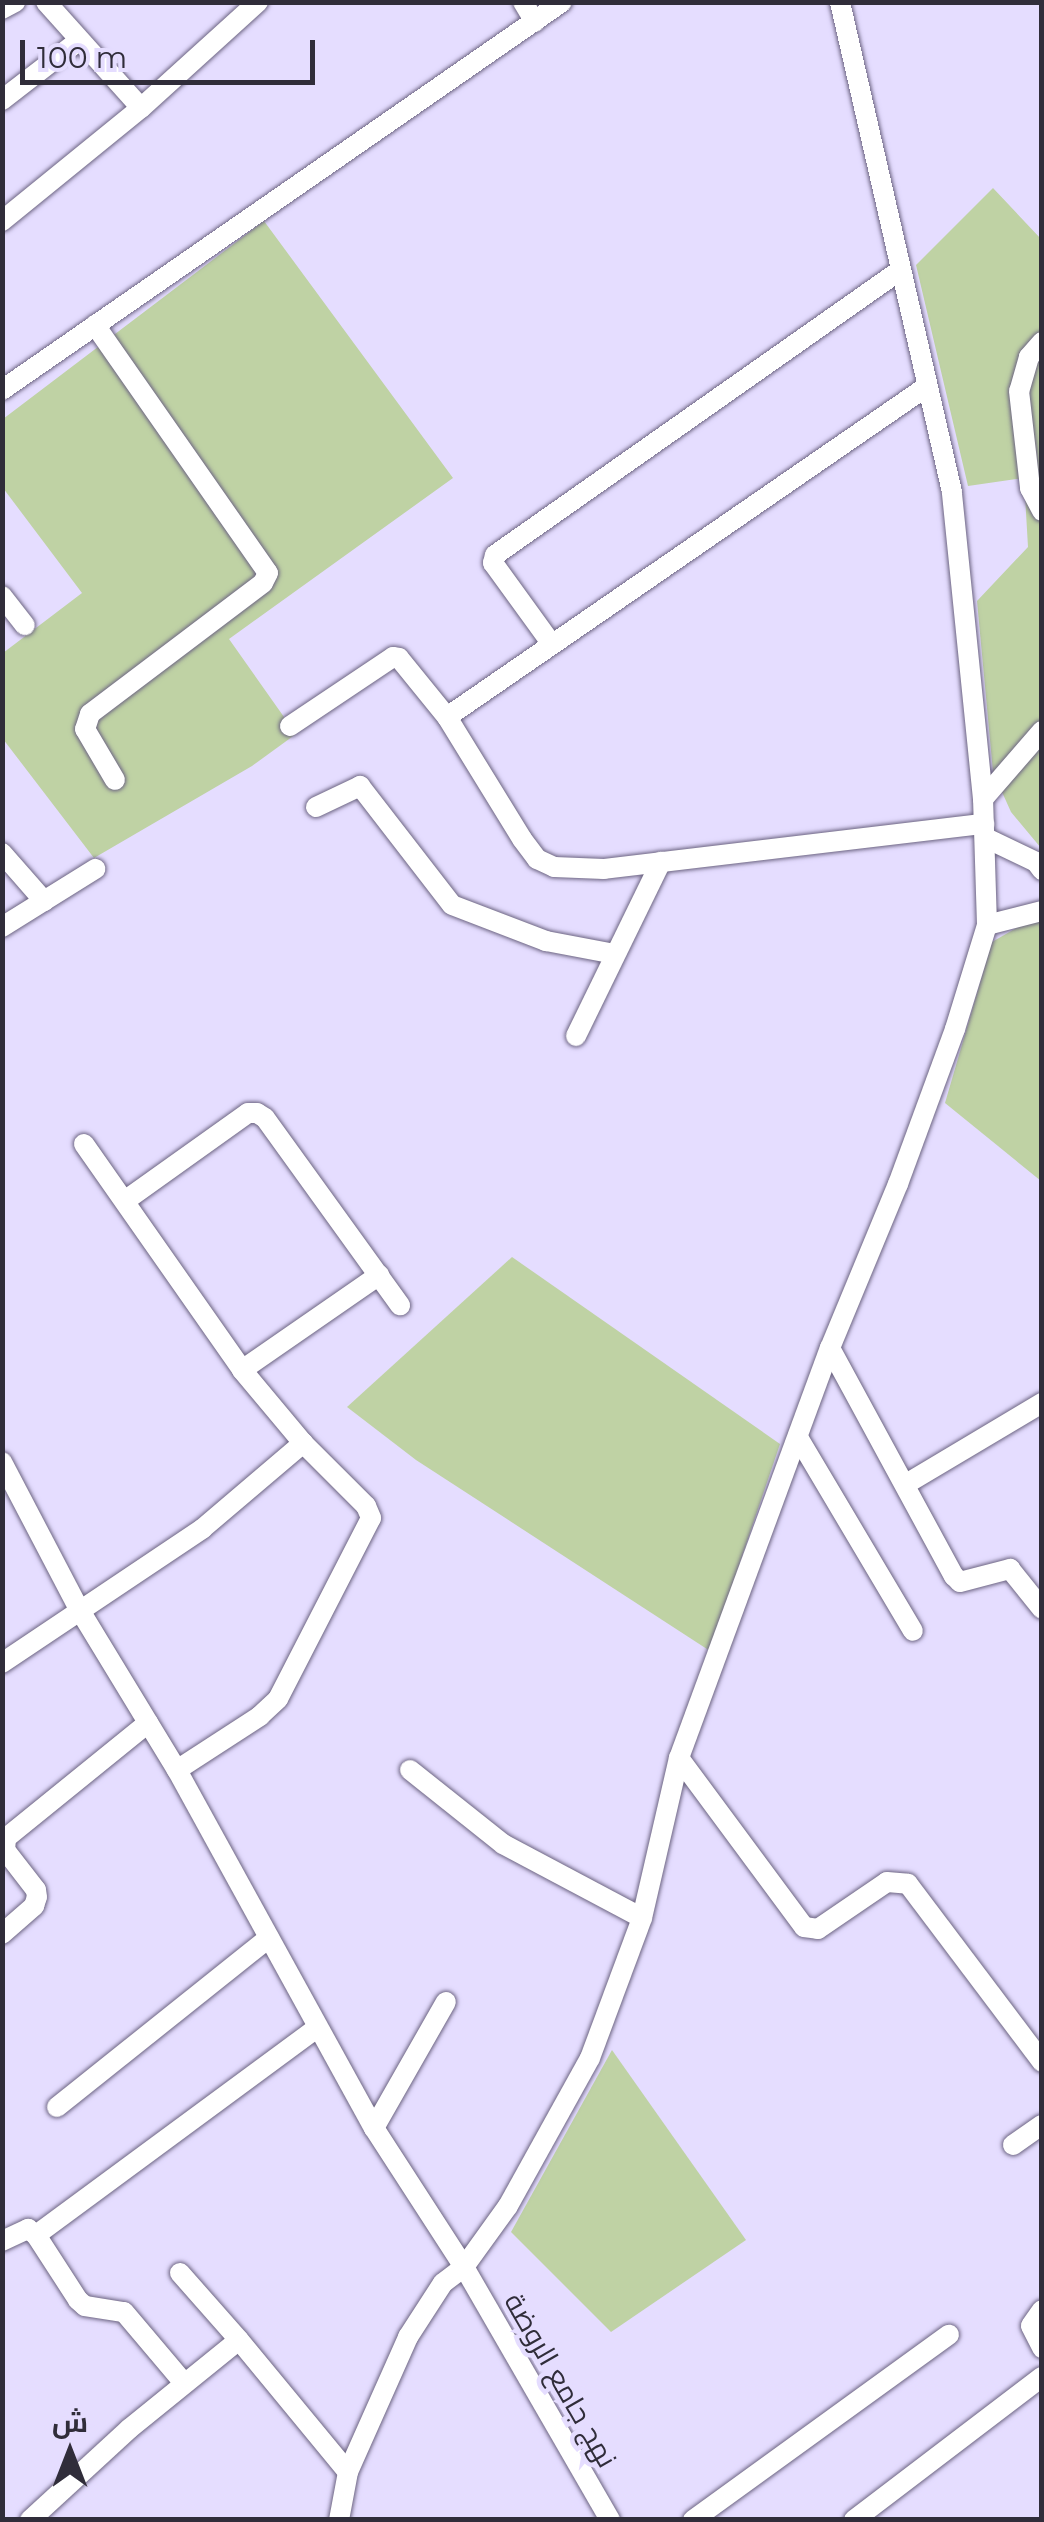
<!DOCTYPE html>
<meta charset="utf-8">
<style>
body{margin:0}
#map{position:relative;width:1044px;height:2522px;overflow:hidden;background:#e5ddff;font-family:Montserrat,Cairo,sans-serif}
div>[style]{position:absolute}
[style*='--x']{left:calc(var(--x)*1px);top:calc(var(--y)*1px);width:calc(var(--w)*1px);rotate:calc(var(--a)*1deg)}
.green>*{inset:0;background:#bfd2a4}
.roads{filter:drop-shadow(0 0 2px #6c6482) drop-shadow(0 0 2px #6c6482)}
.street>*{height:20px;margin:-10px;padding:0 10px;transform-origin:10px;border-radius:10px;background:#fff}
span{translate:-50% -50%;white-space:nowrap;text-align:center;line-height:1.15;-webkit-text-stroke:9px #e5ddff;paint-order:stroke}
.street-label{font-size:28px;color:#302d3a}
.frame{position:absolute;inset:0;border:5px solid #302d3a;pointer-events:none}
.north{position:absolute;left:20px;top:2402px;width:100px;height:100px;-webkit-text-stroke:8px #e5ddff;paint-order:stroke;rotate:0deg;font-size:28px;font-weight:700;line-height:40px;text-align:center;color:#302d3a}
.north::after{content:'';display:block;margin:auto;width:35px;height:45px;background:#302d3a;clip-path:polygon(50% 0,100% 100%,50% 72%,0 100%)}
.scale{position:absolute;left:20px;top:40px;width:295px;height:45px;box-sizing:border-box;border:5px solid #302d3a;border-top:0;padding-left:12px;font-size:30px;line-height:35px;white-space:nowrap;color:#302d3a;-webkit-text-stroke:8px #e5ddff;paint-order:stroke}
</style>
<div id="map">
<div class="green">
<i style="clip-path:polygon(993px 188px,1041px 239px,1041px 848px,1011px 812px,993px 772px,977px 601px,1028px 547px,1024px 478px,968px 486px,916px 265px)"></i>
<i style="clip-path:polygon(264px 221px,453px 478px,229px 639px,296px 734px,252px 766px,94px 858px,3px 739px,3px 653px,82px 593px,3px 488px,3px 419px)"></i>
<i style="clip-path:polygon(1032px 919px,1041px 922px,1041px 1181px,945px 1103px,992px 942px)"></i>
<i style="clip-path:polygon(512px 1257px,780px 1444px,710px 1651px,416px 1460px,347px 1407px)"></i>
<i style="clip-path:polygon(612px 2050px,746px 2240px,611px 2332px,511px 2232px)"></i>
</div>
<div class="roads">
<div class="street">
<i style="--x:46;--y:2;--w:142;--a:48.1"></i>
<i style="--x:523;--y:2;--w:23;--a:59"></i>
<i style="--x:2;--y:9;--w:15;--a:-28"></i>
<i style="--x:2;--y:100;--w:95;--a:-37.7"></i>
<i style="--x:2;--y:221;--w:179;--a:-39.1"></i>
<i style="--x:141;--y:108;--w:158;--a:-42.2"></i>
<i style="--x:95;--y:325;--w:302;--a:55.1"></i>
<i style="--x:268;--y:573;--w:11;--a:117"></i>
<i style="--x:263;--y:583;--w:217;--a:142.9"></i>
<i style="--x:90;--y:714;--w:16;--a:108"></i>
<i style="--x:85;--y:729;--w:59;--a:59.5"></i>
<i style="--x:1042;--y:342;--w:20;--a:131"></i>
<i style="--x:1029;--y:357;--w:35;--a:106"></i>
<i style="--x:1019;--y:391;--w:98;--a:83.5"></i>
<i style="--x:1030;--y:488;--w:26;--a:62"></i>
<i style="--x:2;--y:390;--w:681;--a:-34.72"></i>
<i style="--x:2;--y:596;--w:37;--a:52"></i>
<i style="--x:551;--y:643;--w:99;--a:-125.9"></i>
<i style="--x:493;--y:563;--w:8;--a:-76"></i>
<i style="--x:495;--y:555;--w:495;--a:-35.1"></i>
<i style="--x:447;--y:717;--w:143;--a:58.4"></i>
<i style="--x:522;--y:839;--w:25;--a:53"></i>
<i style="--x:537;--y:859;--w:19;--a:25"></i>
<i style="--x:554;--y:867;--w:50;--a:2.3"></i>
<i style="--x:604;--y:869;--w:383;--a:-6.8"></i>
<i style="--x:290;--y:726;--w:124;--a:-33.8"></i>
<i style="--x:393;--y:657;--w:6;--a:9"></i>
<i style="--x:399;--y:658;--w:76;--a:50.9"></i>
<i style="--x:447;--y:717;--w:582;--a:-34.56"></i>
<i style="--x:983;--y:799;--w:90;--a:-49.1"></i>
<i style="--x:316;--y:807;--w:49;--a:-25.5"></i>
<i style="--x:360;--y:786;--w:150;--a:52.3"></i>
<i style="--x:452;--y:905;--w:101;--a:21"></i>
<i style="--x:546;--y:941;--w:70;--a:10.7"></i>
<i style="--x:986;--y:838;--w:55;--a:25.6"></i>
<i style="--x:1036;--y:862;--w:10;--a:53"></i>
<i style="--x:2;--y:853;--w:64;--a:48.8"></i>
<i style="--x:987;--y:925;--w:57;--a:-14.3"></i>
<i style="--x:2;--y:927;--w:110;--a:-31.9"></i>
<i style="--x:576;--y:1036;--w:194;--a:-64"></i>
<i style="--x:84;--y:1144;--w:276;--a:55"></i>
<i style="--x:242;--y:1370;--w:95;--a:50.1"></i>
<i style="--x:126;--y:1200;--w:150;--a:-35.5"></i>
<i style="--x:248;--y:1113;--w:9;--a:0"></i>
<i style="--x:257;--y:1113;--w:9;--a:32"></i>
<i style="--x:265;--y:1118;--w:231;--a:54.2"></i>
<i style="--x:830;--y:1348;--w:260;--a:61.5"></i>
<i style="--x:954;--y:1576;--w:8;--a:45"></i>
<i style="--x:960;--y:1582;--w:52;--a:-14.6"></i>
<i style="--x:1010;--y:1569;--w:51;--a:51.3"></i>
<i style="--x:242;--y:1370;--w:167;--a:-34.7"></i>
<i style="--x:799;--y:1439;--w:223;--a:59.3"></i>
<i style="--x:2;--y:1462;--w:166;--a:62.4"></i>
<i style="--x:79;--y:1609;--w:188;--a:58.7"></i>
<i style="--x:177;--y:1770;--w:409;--a:61.2"></i>
<i style="--x:374;--y:2128;--w:166;--a:57.1"></i>
<i style="--x:464;--y:2267;--w:292;--a:60"></i>
<i style="--x:906;--y:1484;--w:158;--a:-30.8"></i>
<i style="--x:2;--y:1663;--w:241;--a:-33.8"></i>
<i style="--x:202;--y:1529;--w:133;--a:-40.4"></i>
<i style="--x:303;--y:1443;--w:89;--a:45"></i>
<i style="--x:366;--y:1506;--w:13;--a:67"></i>
<i style="--x:371;--y:1518;--w:203;--a:117.2"></i>
<i style="--x:278;--y:1699;--w:25;--a:137"></i>
<i style="--x:260;--y:1716;--w:99;--a:147"></i>
<i style="--x:679;--y:1758;--w:210;--a:53.5"></i>
<i style="--x:804;--y:1927;--w:14;--a:8"></i>
<i style="--x:818;--y:1929;--w:83;--a:-34.3"></i>
<i style="--x:887;--y:1882;--w:21;--a:5"></i>
<i style="--x:908;--y:1884;--w:223;--a:53"></i>
<i style="--x:410;--y:1770;--w:119;--a:38.5"></i>
<i style="--x:503;--y:1844;--w:157;--a:28"></i>
<i style="--x:2;--y:1934;--w:43;--a:-41.2"></i>
<i style="--x:34;--y:1906;--w:9;--a:-72"></i>
<i style="--x:37;--y:1897;--w:7;--a:-98"></i>
<i style="--x:36;--y:1890;--w:51;--a:-127.8"></i>
<i style="--x:5;--y:1850;--w:12;--a:-85"></i>
<i style="--x:6;--y:1838;--w:183;--a:-39"></i>
<i style="--x:57;--y:2107;--w:271;--a:-38.6"></i>
<i style="--x:374;--y:2128;--w:145;--a:-60.3"></i>
<i style="--x:1013;--y:2145;--w:35;--a:-35"></i>
<i style="--x:36;--y:2235;--w:77;--a:57.1"></i>
<i style="--x:78;--y:2300;--w:9;--a:41"></i>
<i style="--x:85;--y:2306;--w:39;--a:9"></i>
<i style="--x:124;--y:2312;--w:93;--a:49.8"></i>
<i style="--x:2;--y:2241;--w:29;--a:-25"></i>
<i style="--x:28;--y:2229;--w:10;--a:37"></i>
<i style="--x:36;--y:2235;--w:349;--a:-36.4"></i>
<i style="--x:180;--y:2273;--w:89;--a:48.6"></i>
<i style="--x:1042;--y:2310;--w:19;--a:125"></i>
<i style="--x:1031;--y:2326;--w:25;--a:63"></i>
<i style="--x:30;--y:2520;--w:134;--a:-42.6"></i>
<i style="--x:129;--y:2429;--w:141;--a:-39"></i>
<i style="--x:239;--y:2340;--w:171;--a:50.5"></i>
<i style="--x:339;--y:2520;--w:49;--a:-79.4"></i>
<i style="--x:348;--y:2472;--w:148;--a:-66"></i>
<i style="--x:408;--y:2337;--w:64;--a:-57.1"></i>
<i style="--x:443;--y:2283;--w:26;--a:-37"></i>
<i style="--x:464;--y:2267;--w:75;--a:-54.2"></i>
<i style="--x:508;--y:2206;--w:169;--a:-61"></i>
<i style="--x:590;--y:2058;--w:149;--a:-69.6"></i>
<i style="--x:642;--y:1918;--w:164;--a:-77"></i>
<i style="--x:679;--y:1758;--w:437;--a:-69.8"></i>
<i style="--x:830;--y:1348;--w:178;--a:-67.5"></i>
<i style="--x:898;--y:1184;--w:165;--a:-69.8"></i>
<i style="--x:955;--y:1029;--w:109;--a:-72.9"></i>
<i style="--x:987;--y:925;--w:126;--a:-91.8"></i>
<i style="--x:983;--y:799;--w:309;--a:-95.8"></i>
<i style="--x:952;--y:492;--w:503;--a:-102.88"></i>
<i style="--x:693;--y:2520;--w:316;--a:-35.9"></i>
<i style="--x:854;--y:2520;--w:236;--a:-37.3"></i>
</div>
</div>
<div class="street-label">
<span style="left:561px;top:2380px;rotate:60deg">نهج جامع الروضة</span>
</div>
<div class="frame"></div>
<div class="north">ش</div>
<div class="scale">100 m</div>
</div>
